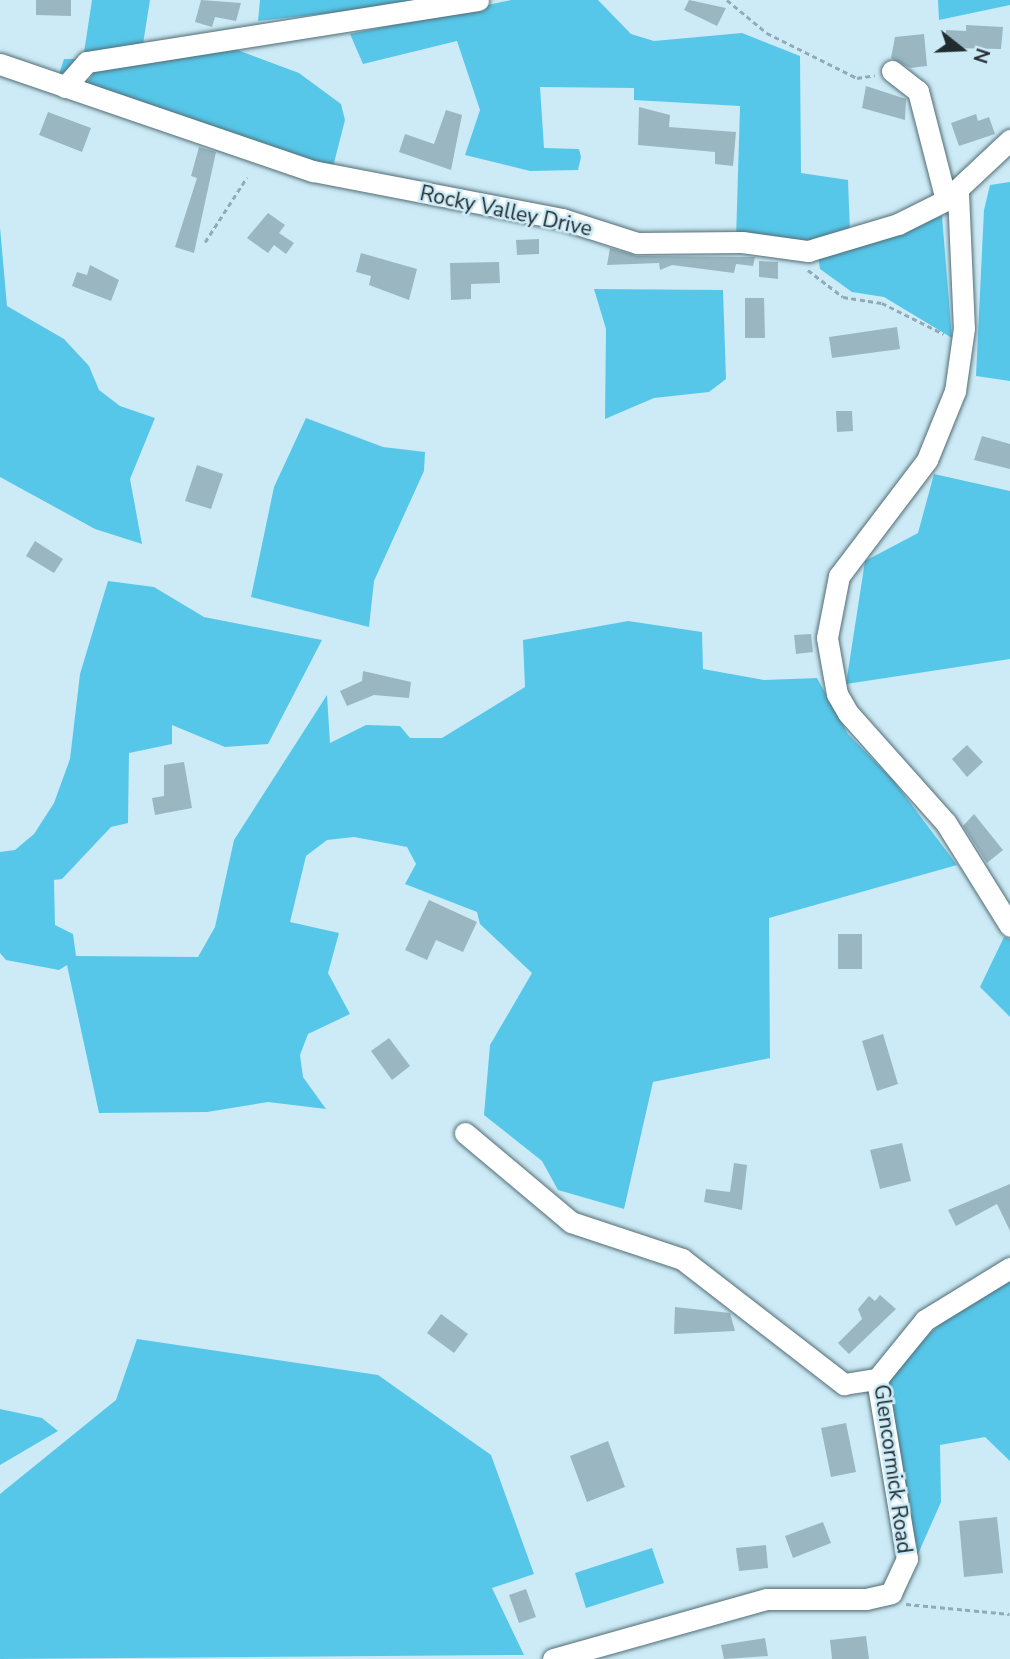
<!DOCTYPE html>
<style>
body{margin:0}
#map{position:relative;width:1010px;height:1659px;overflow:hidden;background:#cdebf6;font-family:"Nunito Sans",sans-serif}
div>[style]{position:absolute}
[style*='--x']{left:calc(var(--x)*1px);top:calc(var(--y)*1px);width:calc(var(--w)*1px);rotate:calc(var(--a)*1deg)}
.green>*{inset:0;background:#57c7e9}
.building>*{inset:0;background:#9ab7c1}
.path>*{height:2.5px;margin-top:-1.25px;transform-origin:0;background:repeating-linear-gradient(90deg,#92aab3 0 5px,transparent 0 8.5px)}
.roads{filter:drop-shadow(0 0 2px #516c75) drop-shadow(0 0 2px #516c75)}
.minor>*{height:21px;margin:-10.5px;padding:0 10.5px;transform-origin:10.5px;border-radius:10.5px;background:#fff}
span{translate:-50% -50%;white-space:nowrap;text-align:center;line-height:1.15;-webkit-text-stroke:5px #cdebf6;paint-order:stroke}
.street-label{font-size:21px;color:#202b2f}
.north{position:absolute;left:926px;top:14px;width:70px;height:70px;-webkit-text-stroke:5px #cdebf6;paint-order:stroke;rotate:108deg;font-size:19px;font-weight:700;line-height:28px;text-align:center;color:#202b2f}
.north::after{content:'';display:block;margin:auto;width:24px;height:32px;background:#202b2f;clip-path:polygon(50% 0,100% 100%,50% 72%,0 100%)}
</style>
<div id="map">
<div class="green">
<i style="clip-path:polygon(92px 0,150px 0,143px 44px,59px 74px,64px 59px,83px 59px)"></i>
<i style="clip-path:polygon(260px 0,448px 0,258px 21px)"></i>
<i style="clip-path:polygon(511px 0,598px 0,631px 34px,654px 41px,742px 33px,800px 56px,801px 173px,848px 180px,850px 232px,806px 246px,736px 240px,740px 106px,634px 100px,634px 88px,540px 87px,544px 148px,579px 149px,581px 157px,578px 170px,530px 171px,465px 155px,480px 110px,457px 41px,363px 64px,350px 34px)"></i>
<i style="clip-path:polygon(938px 0,1010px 0,1010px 5px,939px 20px)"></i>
<i style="clip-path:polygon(224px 45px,299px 73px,341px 104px,345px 120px,333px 167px,86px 85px,96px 69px)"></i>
<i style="clip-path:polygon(1010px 182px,1010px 381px,976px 376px,984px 210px,990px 185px)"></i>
<i style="clip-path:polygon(942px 216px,952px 338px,884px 297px,852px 292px,820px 269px,818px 255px)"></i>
<i style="clip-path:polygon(0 227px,7px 306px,64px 339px,89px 366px,99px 390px,120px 406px,155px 418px,130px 479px,142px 544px,95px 529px,0 477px)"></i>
<i style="clip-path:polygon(594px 289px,723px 290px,726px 379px,709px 392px,654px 398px,605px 419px,606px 329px)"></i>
<i style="clip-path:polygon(306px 418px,383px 447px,425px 452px,424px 471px,374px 581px,369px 627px,251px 597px,274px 487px)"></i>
<i style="clip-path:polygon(934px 474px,1010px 491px,1010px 659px,846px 684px,865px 561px,918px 533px)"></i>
<i style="clip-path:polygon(108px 581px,154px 587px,204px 617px,322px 640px,268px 744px,225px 747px,172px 725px,172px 744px,129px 753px,128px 823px,111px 827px,62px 879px,54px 880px,55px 925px,73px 934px,76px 956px,198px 957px,215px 927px,234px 840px,327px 695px,330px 743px,366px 725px,400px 726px,410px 738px,442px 738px,525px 687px,523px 640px,628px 621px,702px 632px,703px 669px,764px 680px,817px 678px,848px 734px,893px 780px,957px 865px,769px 918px,770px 1058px,653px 1082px,624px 1209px,558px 1190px,542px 1161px,484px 1115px,490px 1045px,532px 973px,480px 924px,477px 912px,405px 884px,416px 864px,407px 847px,354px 837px,327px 840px,306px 856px,290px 922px,339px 933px,328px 973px,350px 1014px,308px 1034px,300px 1055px,303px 1077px,326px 1109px,268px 1102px,207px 1112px,99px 1113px,67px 965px,59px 970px,6px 960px,0 953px,0 852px,15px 850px,34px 834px,54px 803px,70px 759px,80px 674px)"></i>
<i style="clip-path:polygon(1004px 937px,1010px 939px,1010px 1017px,980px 987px)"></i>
<i style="clip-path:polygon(1010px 1281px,1010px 1461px,985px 1437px,940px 1445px,941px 1502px,918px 1554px,888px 1400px,890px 1381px,898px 1363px,956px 1309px)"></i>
<i style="clip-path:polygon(137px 1339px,378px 1375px,491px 1455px,534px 1574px,492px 1588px,524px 1655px,0 1659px,0 1494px,116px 1400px)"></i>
<i style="clip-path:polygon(0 1409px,42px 1418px,58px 1431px,0 1465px)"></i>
<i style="clip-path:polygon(652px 1548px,664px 1583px,586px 1608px,575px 1573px)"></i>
</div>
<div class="building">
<i style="clip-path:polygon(36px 0,71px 0,71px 16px,36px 15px)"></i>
<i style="clip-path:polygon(201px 0,241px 3px,236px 21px,215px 17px,212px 27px,195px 22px)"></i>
<i style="clip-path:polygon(689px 0,726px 8px,717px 26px,684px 10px)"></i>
<i style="clip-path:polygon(966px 25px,1003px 27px,1001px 49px,945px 48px,946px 30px,966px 31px)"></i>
<i style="clip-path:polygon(924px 34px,927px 66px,910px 68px,891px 58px,895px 37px)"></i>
<i style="clip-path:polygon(866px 86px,906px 99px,905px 120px,862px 108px)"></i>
<i style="clip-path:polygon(639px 107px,670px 115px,669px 127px,736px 132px,733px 166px,715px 164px,715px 152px,638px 145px)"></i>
<i style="clip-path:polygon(446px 110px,462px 115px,451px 170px,399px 152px,405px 134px,434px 144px)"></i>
<i style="clip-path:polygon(48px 112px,91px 128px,82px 152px,39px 135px)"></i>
<i style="clip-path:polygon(976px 114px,978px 121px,989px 117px,995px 134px,959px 146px,951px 123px)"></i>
<i style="clip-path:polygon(199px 147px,216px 152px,194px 253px,175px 247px,197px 178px,191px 176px)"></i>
<i style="clip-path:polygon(268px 213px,285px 225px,279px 233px,294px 243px,286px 254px,274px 245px,268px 253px,247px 238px)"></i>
<i style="clip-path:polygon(539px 239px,539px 254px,517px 255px,516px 240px)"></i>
<i style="clip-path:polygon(610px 248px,637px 256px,755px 257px,753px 266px,736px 264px,734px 273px,672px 265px,660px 270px,659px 263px,607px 265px)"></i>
<i style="clip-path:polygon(361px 253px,417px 269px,409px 300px,369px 285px,371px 276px,356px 272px)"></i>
<i style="clip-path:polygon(759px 261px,778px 262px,778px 279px,759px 277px)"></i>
<i style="clip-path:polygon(499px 262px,500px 283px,471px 284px,471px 299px,451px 300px,450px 263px)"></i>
<i style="clip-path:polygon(90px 265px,119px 280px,111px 301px,72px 286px,77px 272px,87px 275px)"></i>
<i style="clip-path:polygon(745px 298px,764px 298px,765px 338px,745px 338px)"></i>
<i style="clip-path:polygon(897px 327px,900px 349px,832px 358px,829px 337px)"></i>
<i style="clip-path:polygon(836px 411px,852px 411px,853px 431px,837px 432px)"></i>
<i style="clip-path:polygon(982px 436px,1010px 444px,1010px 469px,974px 460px)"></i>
<i style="clip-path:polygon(197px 465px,223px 474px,211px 509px,185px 501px)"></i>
<i style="clip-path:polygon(35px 541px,63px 559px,54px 573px,26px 556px)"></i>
<i style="clip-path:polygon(811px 634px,813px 652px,796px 654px,794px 635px)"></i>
<i style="clip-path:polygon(363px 671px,411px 682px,409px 698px,374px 695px,347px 706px,340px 691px,362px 681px)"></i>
<i style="clip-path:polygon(967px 745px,983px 762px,967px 777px,952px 759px)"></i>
<i style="clip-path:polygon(184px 762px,192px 808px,155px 815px,152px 798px,164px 796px,164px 765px)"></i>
<i style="clip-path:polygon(974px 814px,1003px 850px,987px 863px,963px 826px)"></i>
<i style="clip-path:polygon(429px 900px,477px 922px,463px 952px,436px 940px,427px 960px,405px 950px)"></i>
<i style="clip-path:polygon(838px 934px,862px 934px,862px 969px,838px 969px)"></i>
<i style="clip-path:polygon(883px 1034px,898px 1084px,877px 1091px,862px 1041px)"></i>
<i style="clip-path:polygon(389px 1038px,410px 1066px,392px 1080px,371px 1051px)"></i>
<i style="clip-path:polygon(902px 1143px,911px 1181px,880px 1189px,870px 1150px)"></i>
<i style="clip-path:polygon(734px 1163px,747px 1165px,742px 1210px,704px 1202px,706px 1189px,730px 1192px)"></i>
<i style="clip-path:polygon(1010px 1184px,1010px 1231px,997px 1204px,956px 1226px,948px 1210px)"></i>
<i style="clip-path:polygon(880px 1295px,896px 1309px,849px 1354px,838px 1343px,862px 1319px,858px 1309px,869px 1296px,875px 1301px)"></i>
<i style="clip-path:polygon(675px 1307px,730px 1313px,735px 1331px,674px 1334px)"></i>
<i style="clip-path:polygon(441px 1314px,468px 1334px,454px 1353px,427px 1333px)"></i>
<i style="clip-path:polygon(846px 1423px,856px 1472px,831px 1477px,821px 1428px)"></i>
<i style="clip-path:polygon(608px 1441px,625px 1487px,587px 1502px,570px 1456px)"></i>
<i style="clip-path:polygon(997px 1517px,1003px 1573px,964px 1577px,959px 1521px)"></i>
<i style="clip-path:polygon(823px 1522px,831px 1543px,793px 1558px,785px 1536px)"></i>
<i style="clip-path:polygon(766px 1545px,768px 1568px,739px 1571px,736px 1548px)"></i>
<i style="clip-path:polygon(526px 1589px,536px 1617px,519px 1623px,509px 1595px)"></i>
<i style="clip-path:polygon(866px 1636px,869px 1659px,832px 1659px,830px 1640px)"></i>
<i style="clip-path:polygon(765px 1638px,768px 1656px,724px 1659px,721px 1645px)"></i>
</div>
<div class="path">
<i style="--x:727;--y:0;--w:52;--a:39.5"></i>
<i style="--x:767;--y:33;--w:101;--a:26.6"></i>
<i style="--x:857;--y:78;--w:18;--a:-9"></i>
<i style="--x:205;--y:242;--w:77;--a:-57.1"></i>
<i style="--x:808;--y:270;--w:44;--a:37.6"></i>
<i style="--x:843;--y:297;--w:39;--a:9"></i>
<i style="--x:882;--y:303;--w:69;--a:26.6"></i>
<i style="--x:906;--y:1604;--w:104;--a:5.5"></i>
</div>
<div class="roads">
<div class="minor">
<i style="--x:0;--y:64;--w:331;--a:18.9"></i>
<i style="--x:313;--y:171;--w:254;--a:10.9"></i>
<i style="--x:562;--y:219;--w:79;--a:17.7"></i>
<i style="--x:637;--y:243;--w:105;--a:-0.5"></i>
<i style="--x:742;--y:242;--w:67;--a:7.8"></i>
<i style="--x:808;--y:251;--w:94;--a:-16.7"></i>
<i style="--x:898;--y:224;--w:54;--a:-26.6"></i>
<i style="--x:946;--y:200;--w:88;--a:-43.2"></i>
<i style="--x:892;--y:71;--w:33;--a:38"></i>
<i style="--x:918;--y:91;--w:113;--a:75.6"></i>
<i style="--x:65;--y:87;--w:33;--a:-49"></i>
<i style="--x:87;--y:62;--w:396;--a:-9"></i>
<i style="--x:958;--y:193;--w:135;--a:87.5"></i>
<i style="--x:964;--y:328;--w:64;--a:98.1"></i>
<i style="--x:955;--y:391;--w:74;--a:112.1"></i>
<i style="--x:927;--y:460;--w:146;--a:127.2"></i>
<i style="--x:839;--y:576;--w:63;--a:101"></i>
<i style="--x:827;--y:638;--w:57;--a:79.9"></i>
<i style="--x:837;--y:694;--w:22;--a:60"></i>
<i style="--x:848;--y:713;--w:147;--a:48.3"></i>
<i style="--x:946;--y:823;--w:121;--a:58.1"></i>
<i style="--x:465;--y:1133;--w:138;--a:40"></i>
<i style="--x:571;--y:1222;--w:117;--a:18.4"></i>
<i style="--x:682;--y:1259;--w:205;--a:37.7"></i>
<i style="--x:844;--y:1384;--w:33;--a:-9"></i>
<i style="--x:553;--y:1659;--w:222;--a:-15.7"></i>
<i style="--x:767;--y:1599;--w:99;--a:0"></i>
<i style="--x:866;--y:1599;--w:26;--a:-13"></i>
<i style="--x:891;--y:1593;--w:38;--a:-65"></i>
<i style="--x:907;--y:1559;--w:182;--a:-99.5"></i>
<i style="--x:877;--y:1379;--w:76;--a:-50.9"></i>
<i style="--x:925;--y:1320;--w:100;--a:-31.5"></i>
</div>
</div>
<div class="street-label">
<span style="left:506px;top:211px;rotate:12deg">Rocky Valley Drive</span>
<span style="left:893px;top:1469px;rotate:82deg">Glencormick Road</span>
</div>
<div class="north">N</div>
</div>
